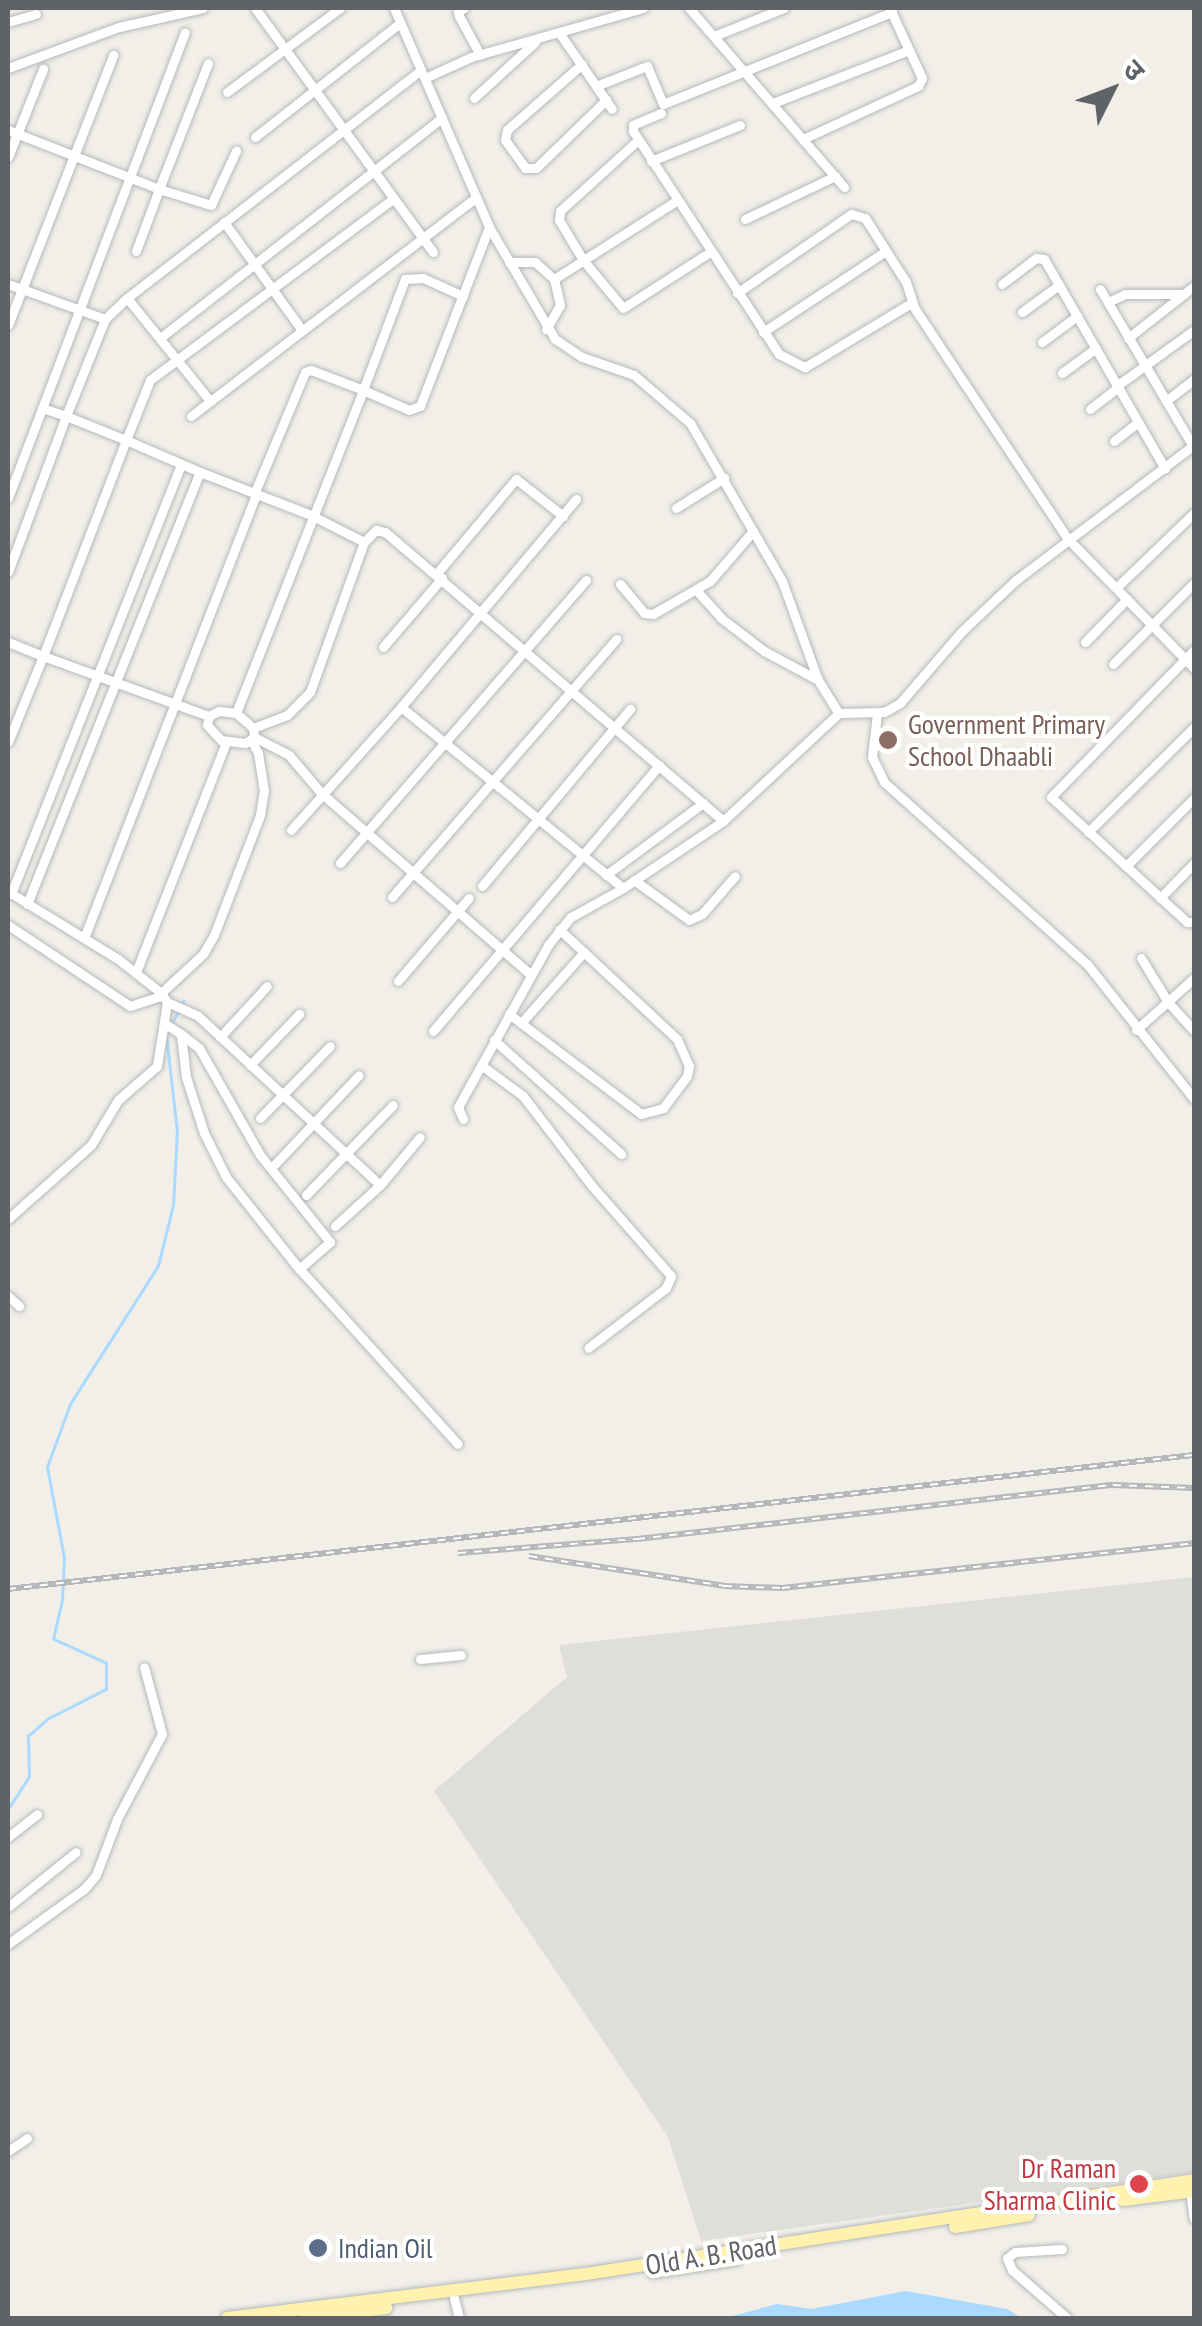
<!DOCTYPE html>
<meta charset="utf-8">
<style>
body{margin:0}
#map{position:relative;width:1202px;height:2326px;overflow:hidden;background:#f1efe8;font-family:"PT Sans Narrow","Noto Sans Devanagari",sans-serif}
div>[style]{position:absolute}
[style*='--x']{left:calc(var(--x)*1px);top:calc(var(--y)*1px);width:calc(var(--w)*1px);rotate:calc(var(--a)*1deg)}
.industrial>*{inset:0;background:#e0deda}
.water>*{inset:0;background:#aadaff}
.stream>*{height:2.5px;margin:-1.25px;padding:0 1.25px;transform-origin:1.25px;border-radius:1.25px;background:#aadaff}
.roads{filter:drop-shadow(0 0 2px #b5b8bc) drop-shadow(0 0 2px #b5b8bc)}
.street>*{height:9px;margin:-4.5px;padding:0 4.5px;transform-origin:4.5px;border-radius:4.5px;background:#fff}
.primary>*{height:12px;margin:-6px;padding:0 6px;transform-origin:6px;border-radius:6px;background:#fff2af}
.rail>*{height:6px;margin-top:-3px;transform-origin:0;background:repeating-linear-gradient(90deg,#fff 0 8px,#b6b7b8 0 16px);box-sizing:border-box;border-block:2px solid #b6b7b8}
.dots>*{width:28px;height:28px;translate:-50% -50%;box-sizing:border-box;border:5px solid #fff;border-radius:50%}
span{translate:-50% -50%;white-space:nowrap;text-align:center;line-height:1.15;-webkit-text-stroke:8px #fff;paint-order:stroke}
.education-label{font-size:28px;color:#785e54}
.left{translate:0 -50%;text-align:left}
.health-label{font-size:28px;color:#be3a42}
.right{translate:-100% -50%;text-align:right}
.service-label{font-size:28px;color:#4e5e75}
.street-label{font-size:28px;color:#5f6368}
.frame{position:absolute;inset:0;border:10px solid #5f6368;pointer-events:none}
.north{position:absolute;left:1062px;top:40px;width:100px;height:100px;-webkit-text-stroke:8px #fff;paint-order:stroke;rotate:48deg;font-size:28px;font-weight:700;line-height:40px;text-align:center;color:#5f6368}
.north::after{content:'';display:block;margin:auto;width:35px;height:45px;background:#5f6368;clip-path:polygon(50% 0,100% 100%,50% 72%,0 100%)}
</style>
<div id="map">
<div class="industrial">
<i style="clip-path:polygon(1194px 1577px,1194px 2172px,701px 2241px,668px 2137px,434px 1791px,567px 1677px,559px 1645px)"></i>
</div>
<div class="water">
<i style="clip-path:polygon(906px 2291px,1007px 2309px,1022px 2318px,725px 2318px,777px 2304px,811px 2309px)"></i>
</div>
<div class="stream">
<i style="--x:171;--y:1025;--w:27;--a:-63"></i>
<i style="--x:8;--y:1809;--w:38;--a:-57"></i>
<i style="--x:29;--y:1777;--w:41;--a:-91.4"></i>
<i style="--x:28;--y:1736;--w:28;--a:-41"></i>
<i style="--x:49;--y:1718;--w:64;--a:-27"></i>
<i style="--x:106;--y:1689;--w:26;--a:-90"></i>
<i style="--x:106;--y:1663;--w:58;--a:-155.6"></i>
<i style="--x:53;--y:1639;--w:40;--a:-77"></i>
<i style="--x:62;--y:1600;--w:42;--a:-87.3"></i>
<i style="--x:64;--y:1558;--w:93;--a:-100.6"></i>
<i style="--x:47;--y:1467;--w:67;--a:-69.9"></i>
<i style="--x:70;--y:1404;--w:164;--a:-57.5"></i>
<i style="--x:158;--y:1266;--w:63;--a:-76.2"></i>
<i style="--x:173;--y:1205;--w:73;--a:-86.9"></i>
<i style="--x:177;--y:1132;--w:97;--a:-96.5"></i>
</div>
<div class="roads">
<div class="street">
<i style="--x:255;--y:8;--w:302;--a:53.9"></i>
<i style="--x:394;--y:8;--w:239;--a:66.5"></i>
<i style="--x:464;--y:8;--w:7;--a:153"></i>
<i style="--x:458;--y:11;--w:5;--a:79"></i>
<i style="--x:459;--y:16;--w:44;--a:61.7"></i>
<i style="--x:689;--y:8;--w:237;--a:49.1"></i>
<i style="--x:8;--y:22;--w:29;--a:-16"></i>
<i style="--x:560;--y:34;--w:91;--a:55.3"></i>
<i style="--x:714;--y:36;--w:75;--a:-21.8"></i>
<i style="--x:582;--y:64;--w:100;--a:138.7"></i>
<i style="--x:507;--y:130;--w:10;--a:101"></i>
<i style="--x:505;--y:140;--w:34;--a:54"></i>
<i style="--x:525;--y:168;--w:11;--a:0"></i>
<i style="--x:536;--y:168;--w:98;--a:-44.2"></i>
<i style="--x:8;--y:68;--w:118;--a:-20.3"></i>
<i style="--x:119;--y:27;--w:86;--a:-12.7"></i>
<i style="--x:425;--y:78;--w:51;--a:-24.5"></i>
<i style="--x:471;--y:57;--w:179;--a:-15.9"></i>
<i style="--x:596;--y:86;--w:55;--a:-21.4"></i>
<i style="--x:647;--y:66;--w:41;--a:67.2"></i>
<i style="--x:663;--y:104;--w:247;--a:-21.9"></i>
<i style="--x:227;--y:92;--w:141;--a:-36.6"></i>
<i style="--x:474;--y:98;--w:83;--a:-42.6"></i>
<i style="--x:773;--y:103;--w:146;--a:-21.3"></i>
<i style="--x:661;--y:113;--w:30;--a:157"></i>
<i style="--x:633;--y:125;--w:6;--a:90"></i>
<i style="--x:633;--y:131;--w:267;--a:56.8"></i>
<i style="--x:779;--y:354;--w:29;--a:27"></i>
<i style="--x:805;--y:367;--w:124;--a:-31.1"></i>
<i style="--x:8;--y:130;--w:162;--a:21.3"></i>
<i style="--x:159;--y:189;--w:135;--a:-68.7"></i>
<i style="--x:255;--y:137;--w:184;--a:-38.2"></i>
<i style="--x:803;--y:139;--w:127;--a:-24.7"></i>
<i style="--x:918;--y:86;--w:9;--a:-63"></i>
<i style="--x:922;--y:78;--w:76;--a:-114.9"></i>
<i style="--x:638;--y:140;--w:105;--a:137.7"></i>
<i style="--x:560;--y:211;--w:9;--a:96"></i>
<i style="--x:559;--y:220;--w:47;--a:59"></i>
<i style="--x:583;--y:260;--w:62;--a:50.2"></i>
<i style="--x:623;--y:308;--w:103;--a:-32.8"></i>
<i style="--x:8;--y:157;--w:95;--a:-68.3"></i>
<i style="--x:651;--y:161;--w:96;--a:-22"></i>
<i style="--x:745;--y:219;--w:100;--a:-25.5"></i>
<i style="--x:224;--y:222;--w:133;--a:54.2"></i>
<i style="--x:136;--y:251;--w:66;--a:-69.6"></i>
<i style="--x:159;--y:189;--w:54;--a:17.1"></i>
<i style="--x:211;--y:205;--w:60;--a:-65.2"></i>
<i style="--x:509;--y:262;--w:26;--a:0"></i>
<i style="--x:535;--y:262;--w:25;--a:42"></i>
<i style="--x:554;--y:279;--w:27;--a:77"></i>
<i style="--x:560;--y:305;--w:28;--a:120"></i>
<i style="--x:554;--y:279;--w:145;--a:-32.6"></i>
<i style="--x:8;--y:284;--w:103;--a:19.8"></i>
<i style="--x:1002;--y:284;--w:43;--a:-37.4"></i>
<i style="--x:1036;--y:258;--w:8;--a:7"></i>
<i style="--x:1044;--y:259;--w:242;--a:60"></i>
<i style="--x:1100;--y:289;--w:182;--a:59.4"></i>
<i style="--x:737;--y:293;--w:139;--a:-34.7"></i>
<i style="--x:851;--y:214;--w:15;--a:16"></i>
<i style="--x:865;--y:218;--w:76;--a:57.4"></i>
<i style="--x:906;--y:282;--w:28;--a:72"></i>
<i style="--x:915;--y:309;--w:275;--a:56.4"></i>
<i style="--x:1067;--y:538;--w:182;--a:45.7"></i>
<i style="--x:127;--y:298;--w:132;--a:51.1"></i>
<i style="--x:1108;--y:302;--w:19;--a:-25"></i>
<i style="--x:1125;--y:294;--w:59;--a:0"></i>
<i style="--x:1022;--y:312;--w:46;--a:-36.1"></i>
<i style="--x:8;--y:325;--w:290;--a:-68.7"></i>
<i style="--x:763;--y:332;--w:147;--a:-33.4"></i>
<i style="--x:160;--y:338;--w:358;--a:-38"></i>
<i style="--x:1128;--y:338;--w:84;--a:-38.2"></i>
<i style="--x:1042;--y:342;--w:44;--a:-36.6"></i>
<i style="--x:1062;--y:373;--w:42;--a:-36.3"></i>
<i style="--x:1118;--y:385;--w:94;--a:-35.9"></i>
<i style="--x:1166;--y:401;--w:36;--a:-38"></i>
<i style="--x:42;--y:408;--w:25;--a:18"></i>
<i style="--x:66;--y:416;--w:105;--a:-68.1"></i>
<i style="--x:105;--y:319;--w:30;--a:-44"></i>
<i style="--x:127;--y:298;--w:372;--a:-37.8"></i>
<i style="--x:1090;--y:409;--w:36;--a:-38"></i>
<i style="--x:191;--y:416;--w:358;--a:-37.5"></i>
<i style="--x:1114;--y:441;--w:31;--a:-38"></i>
<i style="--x:200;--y:472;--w:81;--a:-156.6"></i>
<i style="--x:126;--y:440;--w:65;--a:-68.2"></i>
<i style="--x:150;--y:380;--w:304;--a:-36.7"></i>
<i style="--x:254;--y:494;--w:132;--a:-67.3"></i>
<i style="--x:305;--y:372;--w:6;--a:-18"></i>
<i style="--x:311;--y:370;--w:56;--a:21"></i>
<i style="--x:363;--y:390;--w:119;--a:-69.3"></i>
<i style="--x:405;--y:279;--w:18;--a:-3"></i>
<i style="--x:423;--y:278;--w:44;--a:24.2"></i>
<i style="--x:8;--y:498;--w:498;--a:-69.2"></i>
<i style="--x:676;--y:508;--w:57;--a:-32"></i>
<i style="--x:364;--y:542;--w:17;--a:-45"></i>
<i style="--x:376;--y:530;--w:9;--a:13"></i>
<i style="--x:385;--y:532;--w:445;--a:40.5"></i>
<i style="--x:723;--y:821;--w:158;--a:-43"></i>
<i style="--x:8;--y:572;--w:166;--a:-69.6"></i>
<i style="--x:66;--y:416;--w:65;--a:21.8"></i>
<i style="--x:126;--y:440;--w:231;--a:111"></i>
<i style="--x:43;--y:656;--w:177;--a:19.9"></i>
<i style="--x:209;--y:716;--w:11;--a:-27"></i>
<i style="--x:219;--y:711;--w:17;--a:7"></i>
<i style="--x:236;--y:713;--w:23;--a:41"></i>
<i style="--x:253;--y:728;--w:9;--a:84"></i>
<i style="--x:254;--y:737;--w:39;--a:27"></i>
<i style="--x:289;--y:755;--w:50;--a:49.9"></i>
<i style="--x:321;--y:793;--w:278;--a:40.9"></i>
<i style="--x:437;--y:573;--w:123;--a:-50"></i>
<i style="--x:516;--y:479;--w:60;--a:38.2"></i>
<i style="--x:620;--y:584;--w:38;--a:50"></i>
<i style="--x:644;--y:613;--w:9;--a:6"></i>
<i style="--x:653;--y:614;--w:66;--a:-30.1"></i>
<i style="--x:710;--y:581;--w:66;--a:-49.3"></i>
<i style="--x:1116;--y:588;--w:108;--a:-43.9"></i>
<i style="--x:697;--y:591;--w:36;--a:48"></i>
<i style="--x:721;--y:618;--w:54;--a:37.5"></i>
<i style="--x:764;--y:651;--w:61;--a:28.2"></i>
<i style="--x:8;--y:642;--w:38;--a:22"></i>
<i style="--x:43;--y:656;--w:93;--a:112.1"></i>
<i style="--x:1085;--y:642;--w:60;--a:-45.7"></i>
<i style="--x:383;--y:647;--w:91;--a:-49.5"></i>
<i style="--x:1194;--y:650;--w:205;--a:134.2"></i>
<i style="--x:1051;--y:797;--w:185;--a:42.6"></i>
<i style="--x:1187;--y:922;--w:7;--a:0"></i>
<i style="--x:1113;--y:664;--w:115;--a:-45"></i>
<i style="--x:401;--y:707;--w:286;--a:39.2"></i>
<i style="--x:623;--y:888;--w:120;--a:-33.8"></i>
<i style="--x:236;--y:713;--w:347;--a:-68.5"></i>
<i style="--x:363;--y:390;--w:50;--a:23.5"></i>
<i style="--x:409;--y:410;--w:12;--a:-20"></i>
<i style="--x:420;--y:406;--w:192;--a:-68.9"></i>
<i style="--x:489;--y:227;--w:130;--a:59.5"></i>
<i style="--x:555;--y:339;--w:32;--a:34"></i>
<i style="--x:582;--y:357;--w:55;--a:19.1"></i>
<i style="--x:634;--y:375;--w:74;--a:40.6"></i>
<i style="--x:690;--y:423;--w:183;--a:59.8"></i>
<i style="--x:782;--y:581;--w:105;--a:70"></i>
<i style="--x:818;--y:680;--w:39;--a:58"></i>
<i style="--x:839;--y:713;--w:45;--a:-1.3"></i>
<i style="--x:884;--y:712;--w:18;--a:-29"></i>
<i style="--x:900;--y:703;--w:94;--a:-49.3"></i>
<i style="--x:961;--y:632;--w:76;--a:-43.4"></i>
<i style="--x:1016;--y:580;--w:223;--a:-37.2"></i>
<i style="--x:877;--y:713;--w:44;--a:96.5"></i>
<i style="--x:872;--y:757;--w:28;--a:64"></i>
<i style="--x:884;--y:782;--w:273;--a:41.9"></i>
<i style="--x:1087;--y:964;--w:172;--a:51.6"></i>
<i style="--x:209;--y:716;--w:9;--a:103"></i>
<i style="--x:207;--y:725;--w:21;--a:47"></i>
<i style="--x:221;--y:740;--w:24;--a:7"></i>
<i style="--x:245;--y:743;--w:8;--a:-30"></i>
<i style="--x:291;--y:830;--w:165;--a:-48.2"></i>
<i style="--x:401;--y:707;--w:272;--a:-49.9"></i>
<i style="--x:1088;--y:832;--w:149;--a:-44.7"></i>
<i style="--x:340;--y:863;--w:375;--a:-49"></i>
<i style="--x:1126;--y:866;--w:96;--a:-45"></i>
<i style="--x:606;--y:875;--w:121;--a:-36.6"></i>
<i style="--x:634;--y:880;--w:68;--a:36"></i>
<i style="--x:689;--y:920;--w:14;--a:-25"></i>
<i style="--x:702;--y:914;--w:50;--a:-49"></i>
<i style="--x:482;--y:886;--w:231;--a:-50.1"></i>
<i style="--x:9;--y:892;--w:128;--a:31.6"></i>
<i style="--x:118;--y:959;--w:55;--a:38.3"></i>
<i style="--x:11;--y:894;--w:462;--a:-68.4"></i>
<i style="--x:392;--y:897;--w:342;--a:-49"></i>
<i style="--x:1160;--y:898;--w:49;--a:-45.8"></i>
<i style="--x:27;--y:904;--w:465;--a:-68.2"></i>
<i style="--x:200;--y:472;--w:119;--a:21.2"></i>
<i style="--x:311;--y:515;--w:59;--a:27"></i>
<i style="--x:364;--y:542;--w:159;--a:109.8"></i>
<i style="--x:310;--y:692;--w:33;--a:135"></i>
<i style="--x:287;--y:715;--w:36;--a:159"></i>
<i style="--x:8;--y:925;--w:146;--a:33.6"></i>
<i style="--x:130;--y:1006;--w:33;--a:-18"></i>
<i style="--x:84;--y:938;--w:475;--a:-68.8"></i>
<i style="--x:1141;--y:958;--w:52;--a:58.5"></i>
<i style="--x:1168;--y:1002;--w:39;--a:48"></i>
<i style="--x:136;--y:972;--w:247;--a:-68.6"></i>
<i style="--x:398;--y:981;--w:109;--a:-49.5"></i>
<i style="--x:167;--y:1002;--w:34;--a:24"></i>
<i style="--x:198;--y:1016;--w:248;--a:42.9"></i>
<i style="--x:380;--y:1185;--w:62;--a:-50.2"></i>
<i style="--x:509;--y:1014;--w:166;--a:37.1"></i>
<i style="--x:641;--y:1114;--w:23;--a:-15"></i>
<i style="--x:663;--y:1108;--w:40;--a:-53"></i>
<i style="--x:687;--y:1076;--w:10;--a:-79"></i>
<i style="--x:689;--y:1066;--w:30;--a:-114"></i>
<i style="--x:677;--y:1039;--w:161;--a:-137"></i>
<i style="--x:164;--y:1023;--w:20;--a:33"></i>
<i style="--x:181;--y:1034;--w:43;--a:83.4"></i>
<i style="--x:186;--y:1077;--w:59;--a:72.2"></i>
<i style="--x:204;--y:1133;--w:49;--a:63.4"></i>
<i style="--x:226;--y:1177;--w:112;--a:51.5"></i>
<i style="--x:296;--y:1265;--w:241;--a:47.9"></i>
<i style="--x:521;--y:1023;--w:95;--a:-48.4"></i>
<i style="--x:1136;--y:1030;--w:78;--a:-41.9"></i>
<i style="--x:433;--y:1031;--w:349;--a:-49.6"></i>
<i style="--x:181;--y:1034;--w:23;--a:38"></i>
<i style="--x:199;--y:1048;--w:123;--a:60.3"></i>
<i style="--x:260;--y:1155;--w:112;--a:51.2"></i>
<i style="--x:330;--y:1242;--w:41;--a:138.9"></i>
<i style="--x:220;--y:1037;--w:69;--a:-47.3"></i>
<i style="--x:494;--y:1040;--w:171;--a:41.9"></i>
<i style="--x:250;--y:1065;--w:71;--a:-46.1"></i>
<i style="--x:481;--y:1065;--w:52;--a:36.4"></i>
<i style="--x:523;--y:1096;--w:113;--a:52.5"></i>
<i style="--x:592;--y:1186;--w:120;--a:48.7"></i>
<i style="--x:671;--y:1276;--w:13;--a:113"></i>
<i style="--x:666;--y:1288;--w:98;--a:142.4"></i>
<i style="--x:260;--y:1118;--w:100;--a:-45.8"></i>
<i style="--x:463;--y:1119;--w:13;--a:-113"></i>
<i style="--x:458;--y:1107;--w:185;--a:-60.9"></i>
<i style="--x:548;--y:945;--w:36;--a:-51"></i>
<i style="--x:571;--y:917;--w:60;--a:-29.1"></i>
<i style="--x:275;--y:1164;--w:122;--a:-46.7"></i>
<i style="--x:306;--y:1195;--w:125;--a:-46"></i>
<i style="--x:8;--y:1219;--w:111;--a:-41.7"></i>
<i style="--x:91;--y:1145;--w:52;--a:-59"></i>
<i style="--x:118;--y:1100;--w:52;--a:-41.1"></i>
<i style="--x:157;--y:1066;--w:65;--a:-81.1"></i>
<i style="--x:167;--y:1002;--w:11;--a:-124"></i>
<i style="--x:161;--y:993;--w:57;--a:-42.9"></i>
<i style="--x:203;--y:954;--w:22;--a:-60"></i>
<i style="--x:214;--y:935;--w:129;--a:-69"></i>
<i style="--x:260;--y:815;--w:24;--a:-81"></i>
<i style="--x:264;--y:791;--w:38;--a:-99"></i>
<i style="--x:258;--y:753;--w:15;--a:-118"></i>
<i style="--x:335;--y:1226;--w:61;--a:-42.3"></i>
<i style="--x:8;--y:1296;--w:15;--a:42"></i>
<i style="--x:420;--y:1659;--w:41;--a:-5.6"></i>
<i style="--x:8;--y:1837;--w:37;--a:-38"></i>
<i style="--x:8;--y:1907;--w:87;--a:-39"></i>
<i style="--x:8;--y:1944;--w:94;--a:-35.9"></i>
<i style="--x:84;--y:1889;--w:18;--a:-49"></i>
<i style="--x:96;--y:1875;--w:60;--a:-69.4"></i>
<i style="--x:117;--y:1819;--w:96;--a:-62.1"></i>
<i style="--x:162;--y:1734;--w:69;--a:-105"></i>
<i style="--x:8;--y:2151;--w:23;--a:-34"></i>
<i style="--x:1190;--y:2191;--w:28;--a:82"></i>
<i style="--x:1062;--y:2249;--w:47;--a:176.3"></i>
<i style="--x:1015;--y:2252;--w:10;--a:143"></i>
<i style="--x:1007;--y:2258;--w:13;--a:67"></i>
<i style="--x:1012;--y:2270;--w:73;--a:41.1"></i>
<i style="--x:454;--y:2298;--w:21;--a:76"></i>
</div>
<div class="primary">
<i style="--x:1123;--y:2200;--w:72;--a:-7.2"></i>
<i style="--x:955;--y:2227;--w:75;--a:-9.2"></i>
<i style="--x:653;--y:2272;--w:85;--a:-8.8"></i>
<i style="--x:227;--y:2318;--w:355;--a:-7"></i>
<i style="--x:579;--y:2275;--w:622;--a:-8.78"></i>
<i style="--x:305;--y:2318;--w:82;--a:-7"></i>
</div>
</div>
<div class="rail">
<i style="--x:458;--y:1553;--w:180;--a:-4.5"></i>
<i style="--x:637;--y:1539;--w:479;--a:-6.5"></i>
<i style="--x:1113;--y:1485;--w:81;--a:2.1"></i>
<i style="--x:529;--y:1556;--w:197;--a:8.7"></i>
<i style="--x:724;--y:1586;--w:58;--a:2"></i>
<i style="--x:782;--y:1588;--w:414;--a:-6.2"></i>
<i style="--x:8;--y:1589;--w:1194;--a:-6.45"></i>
</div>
<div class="dots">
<i style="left:888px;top:740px;background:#8d6e63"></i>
<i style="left:1139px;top:2184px;background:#e0444e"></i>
<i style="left:318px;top:2248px;background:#5c6f8a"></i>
</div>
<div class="education-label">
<span class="left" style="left:908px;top:740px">Government Primary<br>School Dhaabli</span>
</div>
<div class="health-label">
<span class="right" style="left:1116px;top:2184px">Dr Raman<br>Sharma Clinic</span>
</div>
<div class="service-label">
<span class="left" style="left:338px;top:2248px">Indian Oil</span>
</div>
<div class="street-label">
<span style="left:711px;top:2255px;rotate:-9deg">Old A. B. Road</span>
</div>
<div class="frame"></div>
<div class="north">उ</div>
</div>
